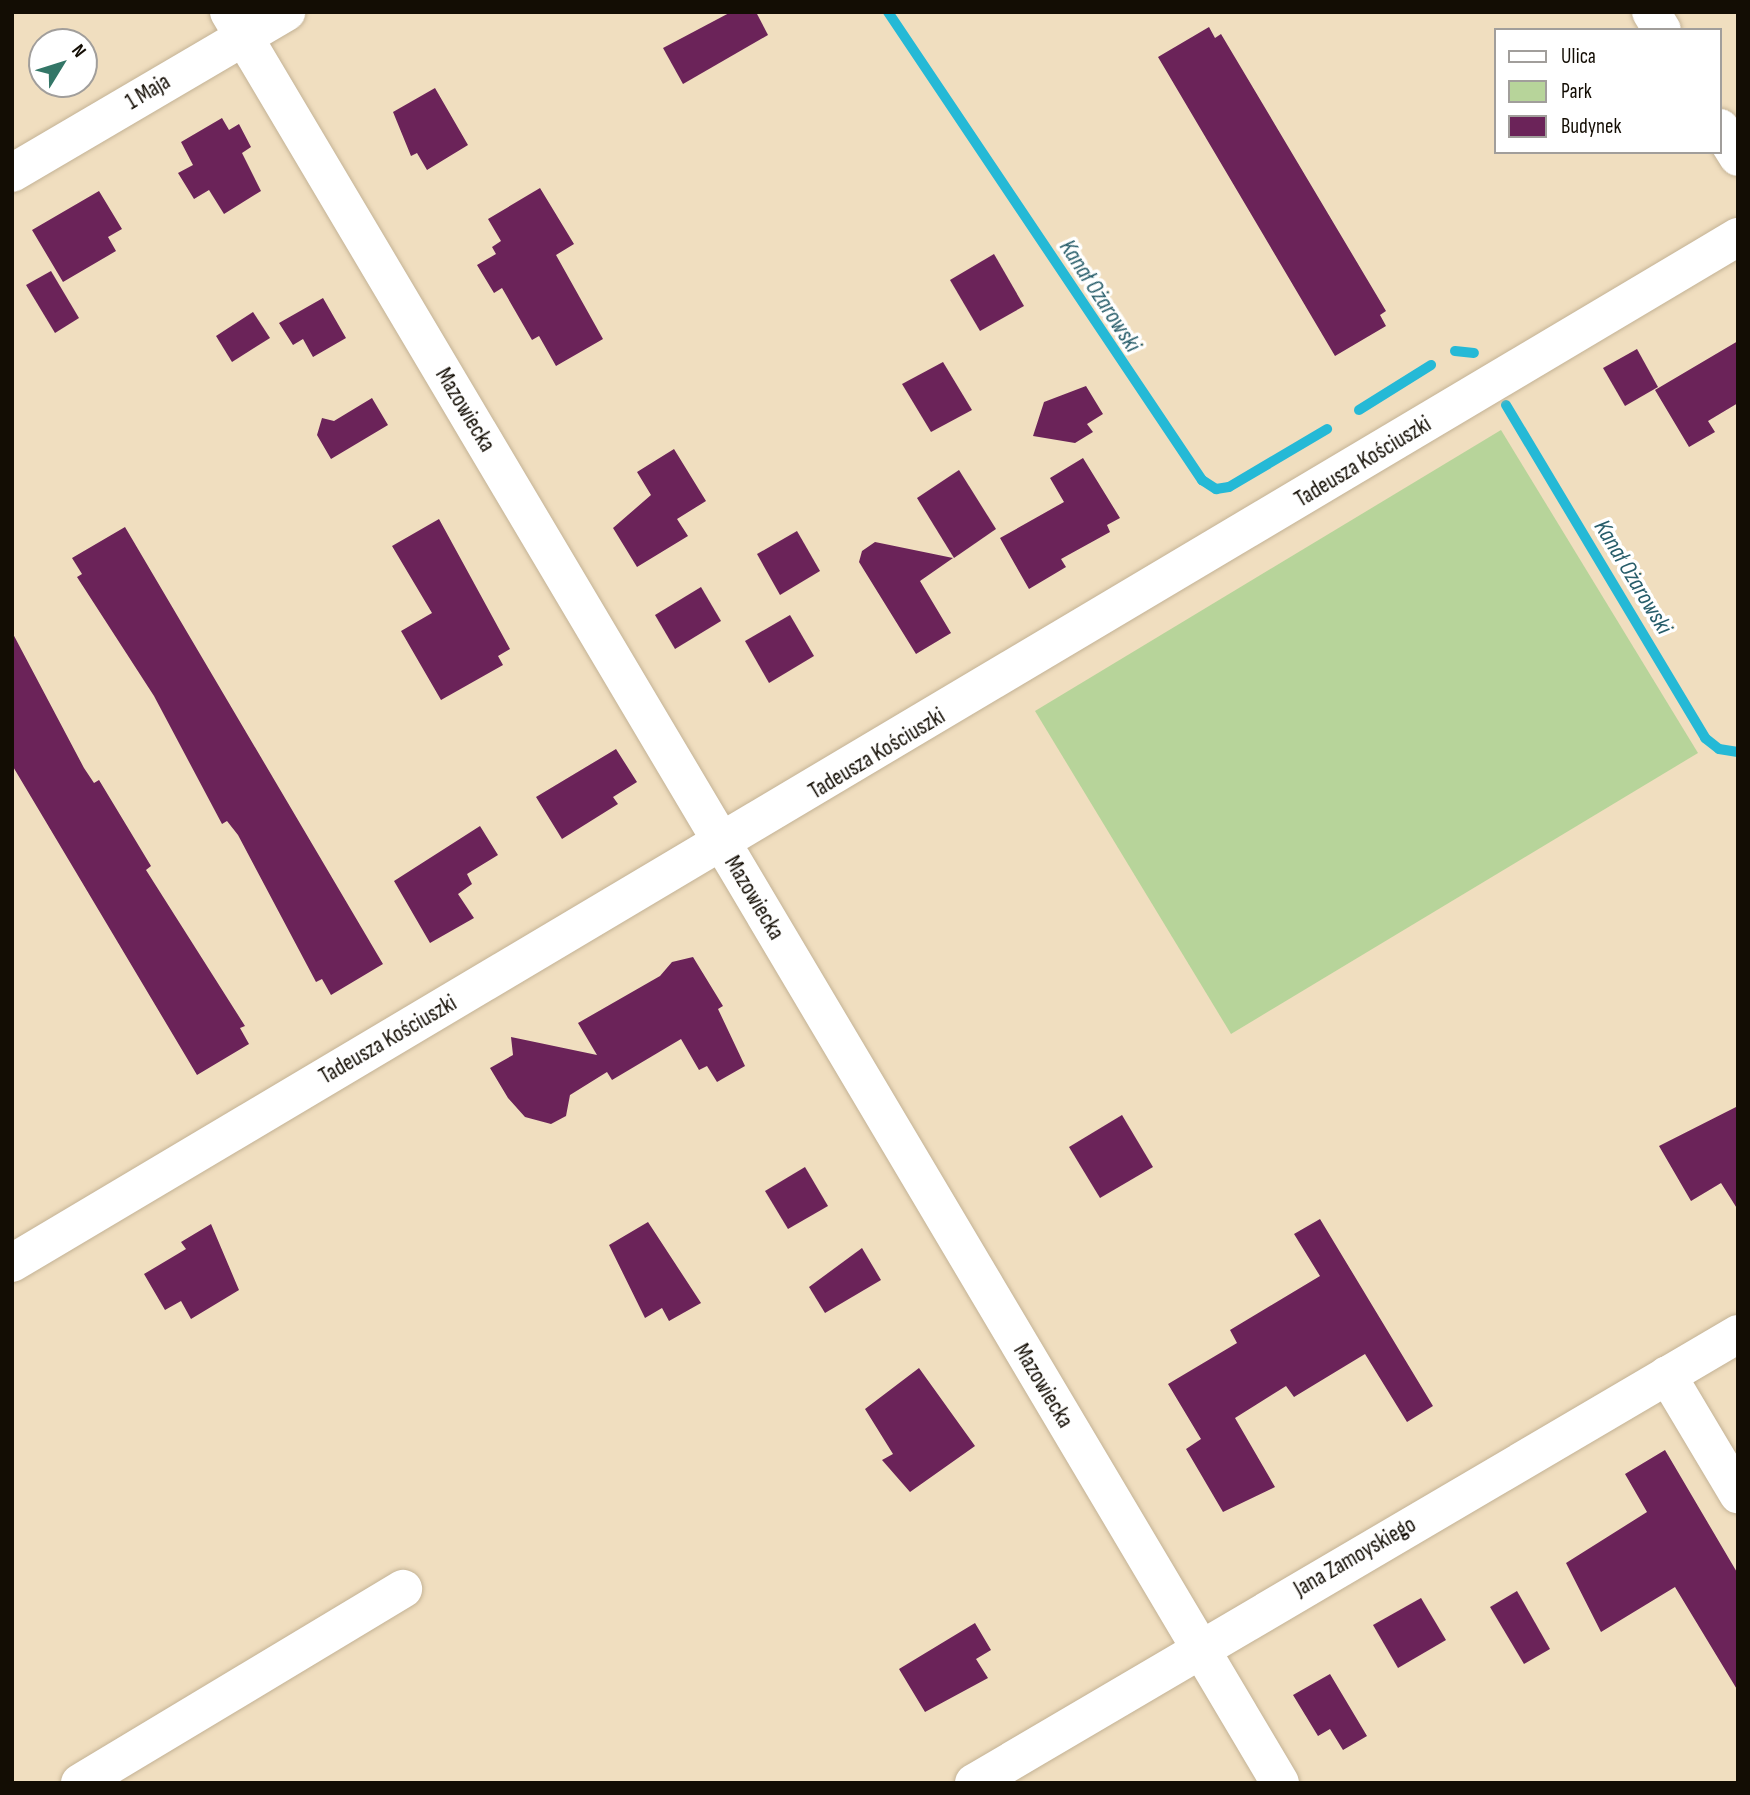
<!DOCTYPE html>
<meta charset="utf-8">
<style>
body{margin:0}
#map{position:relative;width:1750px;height:1795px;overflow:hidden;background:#f0debf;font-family:"Sofia Sans Condensed",sans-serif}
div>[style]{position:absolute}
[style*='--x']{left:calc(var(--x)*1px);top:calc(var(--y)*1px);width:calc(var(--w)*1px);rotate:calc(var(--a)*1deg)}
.green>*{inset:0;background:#b7d49a}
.stream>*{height:10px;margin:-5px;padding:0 5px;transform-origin:5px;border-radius:5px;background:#25b9d6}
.building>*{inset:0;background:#6b2359}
.roads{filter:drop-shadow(0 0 2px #c3b295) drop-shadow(0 0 2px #c3b295)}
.minor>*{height:38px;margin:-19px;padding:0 19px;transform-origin:19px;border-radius:19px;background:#fff}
span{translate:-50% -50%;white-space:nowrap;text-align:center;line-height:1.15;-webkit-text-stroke:7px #fff;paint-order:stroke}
.street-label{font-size:23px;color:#130d04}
.water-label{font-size:24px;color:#275d6a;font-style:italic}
.frame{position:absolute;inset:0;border:14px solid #130d04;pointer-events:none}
.legend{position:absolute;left:1494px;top:28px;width:228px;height:126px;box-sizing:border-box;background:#fff;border:2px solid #a19e9b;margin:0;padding:9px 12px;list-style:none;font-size:21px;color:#130d04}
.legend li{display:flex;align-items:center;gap:14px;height:35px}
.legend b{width:35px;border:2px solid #a19e9b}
.north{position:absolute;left:28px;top:28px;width:70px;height:70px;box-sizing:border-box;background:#fff;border:2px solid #a19e9b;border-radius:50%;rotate:52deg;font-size:19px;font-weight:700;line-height:28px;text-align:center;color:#130d04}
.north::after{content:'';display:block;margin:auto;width:24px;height:32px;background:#337667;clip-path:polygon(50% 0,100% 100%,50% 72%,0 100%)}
</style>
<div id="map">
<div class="green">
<i style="clip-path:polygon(1501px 430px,1698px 753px,1231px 1034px,1035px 711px)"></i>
</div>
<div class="stream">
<i style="--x:888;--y:12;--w:564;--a:56.14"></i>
<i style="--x:1202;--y:480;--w:17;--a:33"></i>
<i style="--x:1216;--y:489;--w:13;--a:-9"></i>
<i style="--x:1229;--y:487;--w:114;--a:-30.6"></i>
<i style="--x:1455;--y:351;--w:19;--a:6"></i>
<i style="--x:1506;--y:405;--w:388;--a:59.1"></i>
<i style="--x:1705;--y:738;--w:18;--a:38"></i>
<i style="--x:1719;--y:749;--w:19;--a:9"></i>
<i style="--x:1359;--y:410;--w:85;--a:-32"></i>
</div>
<div class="building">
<i style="clip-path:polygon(731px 12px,756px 12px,768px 35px,683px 84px,663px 48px)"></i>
<i style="clip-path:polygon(1209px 27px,1215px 38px,1221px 34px,1386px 311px,1380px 315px,1386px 326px,1335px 356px,1158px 57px)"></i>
<i style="clip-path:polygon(435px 88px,468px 145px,427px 170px,417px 153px,411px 156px,393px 112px)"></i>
<i style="clip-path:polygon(222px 118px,229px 130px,239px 124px,251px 147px,242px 153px,261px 191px,224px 214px,209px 190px,194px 199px,178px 173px,193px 165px,181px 142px)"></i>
<i style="clip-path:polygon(540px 188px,574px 244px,556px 255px,603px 339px,556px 366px,539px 336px,532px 340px,502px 288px,494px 293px,477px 265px,496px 254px,492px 247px,501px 241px,488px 219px)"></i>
<i style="clip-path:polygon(99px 191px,122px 229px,108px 237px,116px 251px,63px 282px,32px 230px)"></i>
<i style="clip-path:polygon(994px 254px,1024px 306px,980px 331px,950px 280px)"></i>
<i style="clip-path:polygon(51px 271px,79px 318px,55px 333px,26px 285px)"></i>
<i style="clip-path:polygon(323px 298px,346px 338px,313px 357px,303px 339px,293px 345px,279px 323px)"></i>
<i style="clip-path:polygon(253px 312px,270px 338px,232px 362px,216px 336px)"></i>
<i style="clip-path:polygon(1738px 341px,1738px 403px,1708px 421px,1715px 432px,1689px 447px,1655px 390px)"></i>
<i style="clip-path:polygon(1637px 349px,1658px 387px,1625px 406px,1603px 368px)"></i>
<i style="clip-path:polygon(943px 362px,972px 410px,931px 432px,902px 384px)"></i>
<i style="clip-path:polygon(1086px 386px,1103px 414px,1087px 424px,1093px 432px,1075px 443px,1033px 436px,1044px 402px)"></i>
<i style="clip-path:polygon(372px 398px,388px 425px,331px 459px,317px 435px,322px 418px,334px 421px)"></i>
<i style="clip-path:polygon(674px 449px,706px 501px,677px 519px,688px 536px,637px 567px,613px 528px,651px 495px,637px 472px)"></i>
<i style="clip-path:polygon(1083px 458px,1120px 518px,1107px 525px,1110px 532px,1061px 559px,1066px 567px,1029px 589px,1000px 538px,1064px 502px,1050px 478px)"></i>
<i style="clip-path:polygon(959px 470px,996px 529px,954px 558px,917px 498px)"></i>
<i style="clip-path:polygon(439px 519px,510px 649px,498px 656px,503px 665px,441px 700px,401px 631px,432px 613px,392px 546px)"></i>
<i style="clip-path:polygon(125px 527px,383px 964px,331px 995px,322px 979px,316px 982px,238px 835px,227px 821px,222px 824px,154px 696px,77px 577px,82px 574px,72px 558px)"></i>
<i style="clip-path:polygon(797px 531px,820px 571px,780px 595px,757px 554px)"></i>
<i style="clip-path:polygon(875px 542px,953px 558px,920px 581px,951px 633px,916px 654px,859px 562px,862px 551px)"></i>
<i style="clip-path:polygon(701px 587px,721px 621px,675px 649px,655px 615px)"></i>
<i style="clip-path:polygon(790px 615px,814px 656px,769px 683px,745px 641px)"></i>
<i style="clip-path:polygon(12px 632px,84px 768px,94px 783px,99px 780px,151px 866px,146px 870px,245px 1026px,240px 1028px,249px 1044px,197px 1075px,12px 765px)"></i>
<i style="clip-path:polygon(616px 749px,637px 782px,613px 797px,618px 804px,562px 839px,536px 797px)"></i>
<i style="clip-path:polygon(480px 826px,498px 855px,467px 874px,472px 884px,458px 894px,474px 918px,430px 943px,394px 881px)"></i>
<i style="clip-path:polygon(693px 957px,723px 1006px,718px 1009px,745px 1066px,717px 1082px,707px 1066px,699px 1070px,681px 1039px,612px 1080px,607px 1072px,570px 1095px,566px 1116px,551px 1124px,525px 1117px,508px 1098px,490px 1068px,513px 1055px,511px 1037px,597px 1055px,578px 1023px,660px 976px,672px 962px)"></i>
<i style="clip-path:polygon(1738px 1106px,1738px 1210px,1721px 1183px,1691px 1201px,1659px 1146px)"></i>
<i style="clip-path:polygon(1122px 1115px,1153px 1167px,1100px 1198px,1069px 1147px)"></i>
<i style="clip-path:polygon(805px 1167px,828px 1206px,788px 1229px,765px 1191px)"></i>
<i style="clip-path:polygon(1320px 1219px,1433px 1406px,1407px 1422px,1365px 1354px,1294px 1397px,1286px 1386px,1235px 1418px,1275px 1487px,1223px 1512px,1186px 1449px,1201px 1439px,1168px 1384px,1237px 1343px,1230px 1330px,1320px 1276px,1294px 1234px)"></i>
<i style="clip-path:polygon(648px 1222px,701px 1303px,669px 1321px,662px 1308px,645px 1318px,609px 1245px)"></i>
<i style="clip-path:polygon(211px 1224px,239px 1290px,191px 1319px,181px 1301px,165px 1310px,144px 1274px,186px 1249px,181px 1242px)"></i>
<i style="clip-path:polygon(862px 1248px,881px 1280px,825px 1313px,809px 1287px)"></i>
<i style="clip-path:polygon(919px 1368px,975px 1446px,910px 1492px,882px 1460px,893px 1454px,865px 1409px)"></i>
<i style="clip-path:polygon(1665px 1450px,1738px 1574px,1738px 1691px,1675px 1587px,1601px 1632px,1566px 1563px,1647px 1512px,1625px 1474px)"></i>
<i style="clip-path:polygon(1517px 1591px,1550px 1649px,1524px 1664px,1490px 1607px)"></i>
<i style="clip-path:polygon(1421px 1598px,1446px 1640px,1398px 1668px,1373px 1625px)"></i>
<i style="clip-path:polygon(975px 1623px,991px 1650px,976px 1659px,988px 1678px,925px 1712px,899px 1669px)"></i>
<i style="clip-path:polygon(1330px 1674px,1367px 1736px,1343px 1750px,1330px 1729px,1318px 1736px,1293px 1695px)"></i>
</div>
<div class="roads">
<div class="minor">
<i style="--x:229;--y:12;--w:2059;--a:59.31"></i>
<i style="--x:1651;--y:12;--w:21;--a:59"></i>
<i style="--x:1720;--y:128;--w:34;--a:58"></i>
<i style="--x:12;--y:173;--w:318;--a:-30.4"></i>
<i style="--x:12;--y:1263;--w:2008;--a:-30.73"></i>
<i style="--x:1667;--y:1375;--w:139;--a:59.2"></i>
<i style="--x:80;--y:1783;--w:377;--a:-31"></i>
<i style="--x:974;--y:1783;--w:886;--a:-30.44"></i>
</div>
</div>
<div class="street-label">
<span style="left:148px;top:92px;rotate:-31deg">1 Maja</span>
<span style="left:465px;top:410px;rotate:59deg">Mazowiecka</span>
<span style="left:1363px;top:462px;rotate:-31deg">Tadeusza Kościuszki</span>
<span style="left:877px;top:754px;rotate:-31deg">Tadeusza Kościuszki</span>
<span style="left:754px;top:898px;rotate:59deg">Mazowiecka</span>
<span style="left:388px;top:1040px;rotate:-30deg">Tadeusza Kościuszki</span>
<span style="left:1043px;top:1386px;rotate:59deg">Mazowiecka</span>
<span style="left:1355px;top:1557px;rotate:-30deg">Jana Zamoyskiego</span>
</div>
<div class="water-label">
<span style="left:1100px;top:296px;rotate:57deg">Kanał Ożarowski</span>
<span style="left:1633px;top:577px;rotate:59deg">Kanał Ożarowski</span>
</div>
<div class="frame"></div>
<ul class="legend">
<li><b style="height:9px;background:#fff"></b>Ulica</li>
<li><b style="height:19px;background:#b7d49a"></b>Park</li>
<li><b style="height:19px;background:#6b2359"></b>Budynek</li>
</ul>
<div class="north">N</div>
</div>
